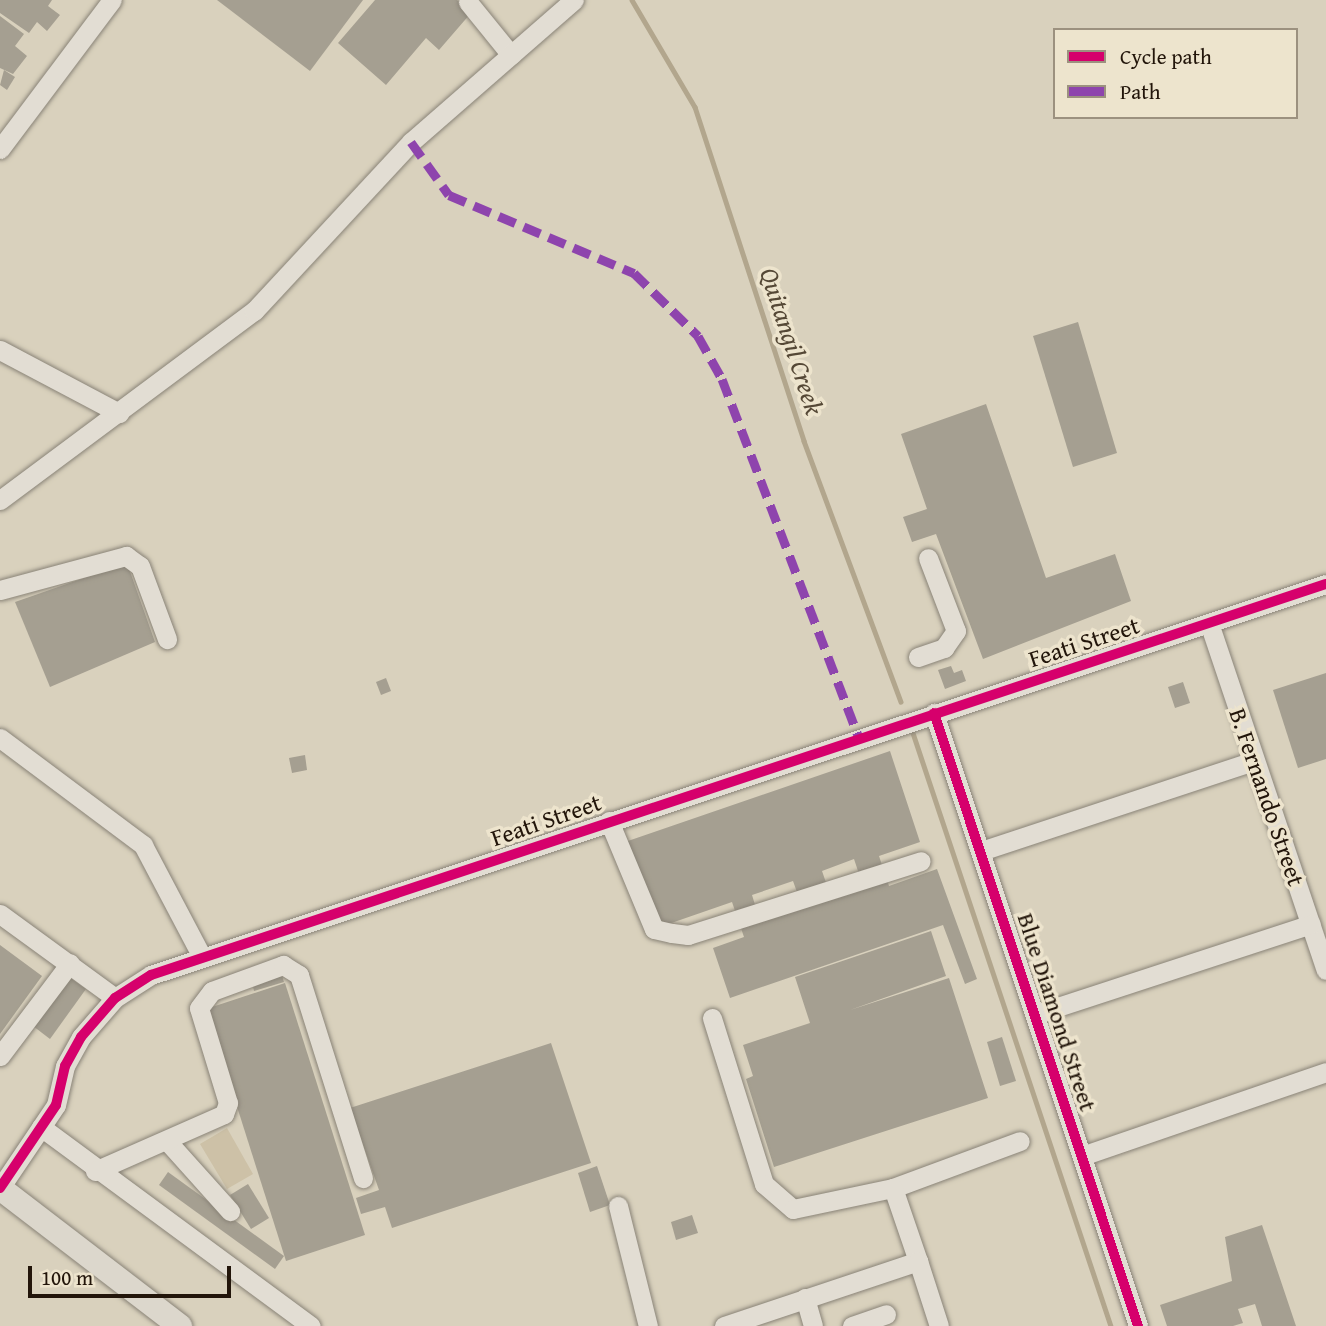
<!DOCTYPE html>
<style>
body{margin:0}
#map{position:relative;width:1326px;height:1326px;overflow:hidden;background:#d9d1bd;font-family:"Gentium Book Plus",serif}
div>[style]{position:absolute}
[style*='--x']{left:calc(var(--x)*1px);top:calc(var(--y)*1px);width:calc(var(--w)*1px);rotate:calc(var(--a)*1deg)}
.green>*{inset:0;background:#cdc1a7}
.stream>*{height:4.5px;margin:-2.25px;padding:0 2.25px;transform-origin:2.25px;border-radius:2.25px;background:#b2a68d}
.building>*{inset:0;background:#a59f91}
.roads{filter:drop-shadow(0 0 2px #898377) drop-shadow(0 0 2px #898377)}
.minor>*{height:19px;margin:-9.5px;padding:0 9.5px;transform-origin:9.5px;border-radius:9.5px;background:#e2ddd3}
.major>*{height:24px;margin:-12px;padding:0 12px;transform-origin:12px;border-radius:12px;background:#dcd7cc}
.quiet>*{height:9px;margin-top:-4.5px;transform-origin:0;background:repeating-linear-gradient(90deg,#8e44ad 0 18px,transparent 0 27px)}
.cycleway>*{height:10px;margin:-5px;padding:0 5px;transform-origin:5px;border-radius:5px;background:#d6006c}
span{translate:-50% -50%;white-space:nowrap;text-align:center;line-height:1.15;-webkit-text-stroke:7px #ede4cd;paint-order:stroke}
.street-label{font-size:24px;color:#22150a}
.water-label{font-size:26px;color:#554836;font-style:italic}
.legend{position:absolute;left:1053px;top:28px;width:245px;height:91px;box-sizing:border-box;background:#ede4cd;border:2px solid #9c917f;margin:0;padding:9px 12px;list-style:none;font-size:21px;color:#22150a}
.legend li{display:flex;align-items:center;gap:14px;height:35px}
.legend b{width:35px;border:2px solid #9c917f}
.scale{position:absolute;left:28px;top:1266px;width:203px;height:32px;box-sizing:border-box;border:4px solid #22150a;border-top:0;padding-left:9px;font-size:21px;line-height:24px;white-space:nowrap;color:#22150a;-webkit-text-stroke:5px #ede4cd;paint-order:stroke}
</style>
<div id="map">
<div class="green">
<i style="clip-path:polygon(227px 1128px,253px 1174px,227px 1189px,200px 1144px)"></i>
</div>
<div class="stream">
<i style="--x:632;--y:0;--w:124;--a:59.5"></i>
<i style="--x:695;--y:107;--w:351;--a:71.9"></i>
<i style="--x:804;--y:441;--w:278;--a:69.6"></i>
<i style="--x:912;--y:730;--w:628;--a:71.54"></i>
</div>
<div class="building">
<i style="clip-path:polygon(0 0,52px 0,48px 6px,60px 15px,47px 31px,37px 22px,29px 33px,0 13px)"></i>
<i style="clip-path:polygon(217px 0,363px 0,310px 71px)"></i>
<i style="clip-path:polygon(375px 0,457px 0,471px 13px,439px 50px,426px 38px,386px 85px,338px 43px)"></i>
<i style="clip-path:polygon(0 16px,24px 34px,15px 46px,27px 56px,13px 74px,0 68px)"></i>
<i style="clip-path:polygon(4px 70px,15px 77px,7px 90px,0 85px)"></i>
<i style="clip-path:polygon(1078px 322px,1117px 453px,1073px 467px,1033px 336px)"></i>
<i style="clip-path:polygon(986px 404px,1046px 578px,1115px 554px,1131px 601px,983px 659px,936px 534px,912px 542px,903px 517px,927px 509px,901px 434px)"></i>
<i style="clip-path:polygon(127px 563px,155px 642px,50px 687px,15px 602px)"></i>
<i style="clip-path:polygon(951px 666px,954px 673px,962px 670px,966px 681px,945px 689px,938px 670px)"></i>
<i style="clip-path:polygon(1326px 673px,1326px 759px,1298px 768px,1273px 690px)"></i>
<i style="clip-path:polygon(386px 678px,391px 691px,381px 695px,376px 682px)"></i>
<i style="clip-path:polygon(1183px 682px,1190px 703px,1175px 708px,1168px 687px)"></i>
<i style="clip-path:polygon(evenodd,890px 751px,920px 842px,879px 856px,889px 886px,937px 869px,977px 979px,965px 984px,943px 925px,730px 998px,713px 948px,744px 937px,732px 902px,654px 929px,625px 842px,890px 751px,854px 859px,863px 886px,831px 897px,822px 871px,854px 859px,890px 751px,793px 881px,802px 906px,760px 921px,752px 895px,793px 881px)"></i>
<i style="clip-path:polygon(305px 755px,307px 770px,292px 773px,289px 758px)"></i>
<i style="clip-path:polygon(931px 931px,946px 976px,850px 1010px,949px 978px,988px 1098px,774px 1167px,746px 1079px,753px 1076px,743px 1045px,810px 1023px,795px 977px)"></i>
<i style="clip-path:polygon(0 945px,42px 976px,0 1034px)"></i>
<i style="clip-path:polygon(281px 973px,284px 982px,254px 991px,252px 982px)"></i>
<i style="clip-path:polygon(69px 977px,86px 989px,50px 1039px,33px 1026px)"></i>
<i style="clip-path:polygon(285px 983px,365px 1235px,286px 1261px,206px 1009px)"></i>
<i style="clip-path:polygon(1002px 1037px,1016px 1081px,1000px 1086px,987px 1042px)"></i>
<i style="clip-path:polygon(551px 1043px,591px 1163px,392px 1228px,385px 1207px,361px 1214px,356px 1198px,379px 1190px,350px 1108px)"></i>
<i style="clip-path:polygon(597px 1166px,610px 1205px,590px 1212px,578px 1173px)"></i>
<i style="clip-path:polygon(168px 1172px,284px 1256px,275px 1269px,159px 1185px)"></i>
<i style="clip-path:polygon(248px 1184px,269px 1218px,251px 1229px,230px 1195px)"></i>
<i style="clip-path:polygon(692px 1215px,698px 1233px,676px 1240px,671px 1222px)"></i>
<i style="clip-path:polygon(1262px 1225px,1296px 1326px,1262px 1326px,1255px 1304px,1238px 1309px,1243px 1323px,1233px 1326px,1167px 1326px,1160px 1305px,1232px 1281px,1225px 1237px)"></i>
</div>
<div class="roads">
<div class="minor">
<i style="--x:468;--y:2;--w:68;--a:50.9"></i>
<i style="--x:0;--y:149;--w:186;--a:-53.1"></i>
<i style="--x:0;--y:350;--w:135;--a:27.9"></i>
<i style="--x:0;--y:500;--w:317;--a:-36.7"></i>
<i style="--x:254;--y:311;--w:231;--a:-47.1"></i>
<i style="--x:411;--y:142;--w:216;--a:-41.1"></i>
<i style="--x:0;--y:590;--w:131;--a:-15.1"></i>
<i style="--x:126;--y:556;--w:17;--a:36"></i>
<i style="--x:140;--y:566;--w:78;--a:69.7"></i>
<i style="--x:1209;--y:623;--w:366;--a:71.4"></i>
<i style="--x:918;--y:657;--w:28;--a:-19"></i>
<i style="--x:944;--y:648;--w:21;--a:-55"></i>
<i style="--x:956;--y:631;--w:78;--a:-111"></i>
<i style="--x:934;--y:713;--w:646;--a:71.59"></i>
<i style="--x:0;--y:738;--w:179;--a:36.8"></i>
<i style="--x:143;--y:845;--w:124;--a:62.2"></i>
<i style="--x:609;--y:821;--w:117;--a:67.4"></i>
<i style="--x:654;--y:929;--w:18;--a:13"></i>
<i style="--x:672;--y:933;--w:16;--a:7"></i>
<i style="--x:688;--y:935;--w:244;--a:-17.6"></i>
<i style="--x:981;--y:851;--w:287;--a:-18.3"></i>
<i style="--x:0;--y:914;--w:142;--a:36.1"></i>
<i style="--x:1036;--y:1014;--w:289;--a:-18.1"></i>
<i style="--x:712;--y:1018;--w:174;--a:72.6"></i>
<i style="--x:764;--y:1184;--w:38;--a:41"></i>
<i style="--x:793;--y:1209;--w:102;--a:-11.9"></i>
<i style="--x:893;--y:1188;--w:135;--a:-20.3"></i>
<i style="--x:0;--y:1056;--w:116;--a:-53"></i>
<i style="--x:41;--y:1127;--w:335;--a:36.4"></i>
<i style="--x:168;--y:1142;--w:93;--a:48.1"></i>
<i style="--x:1082;--y:1156;--w:258;--a:-19"></i>
<i style="--x:95;--y:1171;--w:141;--a:-23.8"></i>
<i style="--x:224;--y:1114;--w:12;--a:-70"></i>
<i style="--x:228;--y:1103;--w:99;--a:-107"></i>
<i style="--x:199;--y:1008;--w:21;--a:-53"></i>
<i style="--x:212;--y:991;--w:76;--a:-20.1"></i>
<i style="--x:283;--y:965;--w:19;--a:32"></i>
<i style="--x:299;--y:975;--w:213;--a:72.5"></i>
<i style="--x:0;--y:1188;--w:100;--a:-56"></i>
<i style="--x:56;--y:1105;--w:40;--a:-77"></i>
<i style="--x:65;--y:1066;--w:33;--a:-61"></i>
<i style="--x:81;--y:1037;--w:52;--a:-48.9"></i>
<i style="--x:115;--y:998;--w:43;--a:-32.6"></i>
<i style="--x:151;--y:975;--w:1238;--a:-18.41"></i>
<i style="--x:893;--y:1188;--w:77;--a:71.1"></i>
<i style="--x:618;--y:1206;--w:124;--a:76"></i>
<i style="--x:805;--y:1298;--w:29;--a:74"></i>
<i style="--x:724;--y:1326;--w:205;--a:-18.5"></i>
<i style="--x:918;--y:1261;--w:68;--a:72.1"></i>
<i style="--x:852;--y:1326;--w:36;--a:-19"></i>
</div>
<div class="major">
<i style="--x:0;--y:1188;--w:227;--a:37.5"></i>
</div>
</div>
<div class="quiet">
<i style="--x:411;--y:142;--w:65;--a:54.4"></i>
<i style="--x:449;--y:195;--w:201;--a:22.9"></i>
<i style="--x:634;--y:273;--w:90;--a:44.5"></i>
<i style="--x:698;--y:336;--w:49;--a:60.8"></i>
<i style="--x:722;--y:379;--w:382;--a:69.1"></i>
</div>
<div class="cycleway">
<i style="--x:934;--y:713;--w:646;--a:71.59"></i>
<i style="--x:0;--y:1188;--w:100;--a:-56"></i>
<i style="--x:56;--y:1105;--w:40;--a:-77"></i>
<i style="--x:65;--y:1066;--w:33;--a:-61"></i>
<i style="--x:81;--y:1037;--w:52;--a:-48.9"></i>
<i style="--x:115;--y:998;--w:43;--a:-32.6"></i>
<i style="--x:151;--y:975;--w:1238;--a:-18.41"></i>
</div>
<div class="street-label">
<span style="left:1084px;top:642px;rotate:-18deg">Feati Street</span>
<span style="left:1267px;top:797px;rotate:71deg">B. Fernando Street</span>
<span style="left:546px;top:820px;rotate:-19deg">Feati Street</span>
<span style="left:1057px;top:1012px;rotate:72deg">Blue Diamond Street</span>
</div>
<div class="water-label">
<span style="left:792px;top:341px;rotate:72deg">Quitangil Creek</span>
</div>
<ul class="legend">
<li><b style="height:9px;background:#d6006c"></b>Cycle path</li>
<li><b style="height:9px;background:#8e44ad"></b>Path</li>
</ul>
<div class="scale">100 m</div>
</div>
